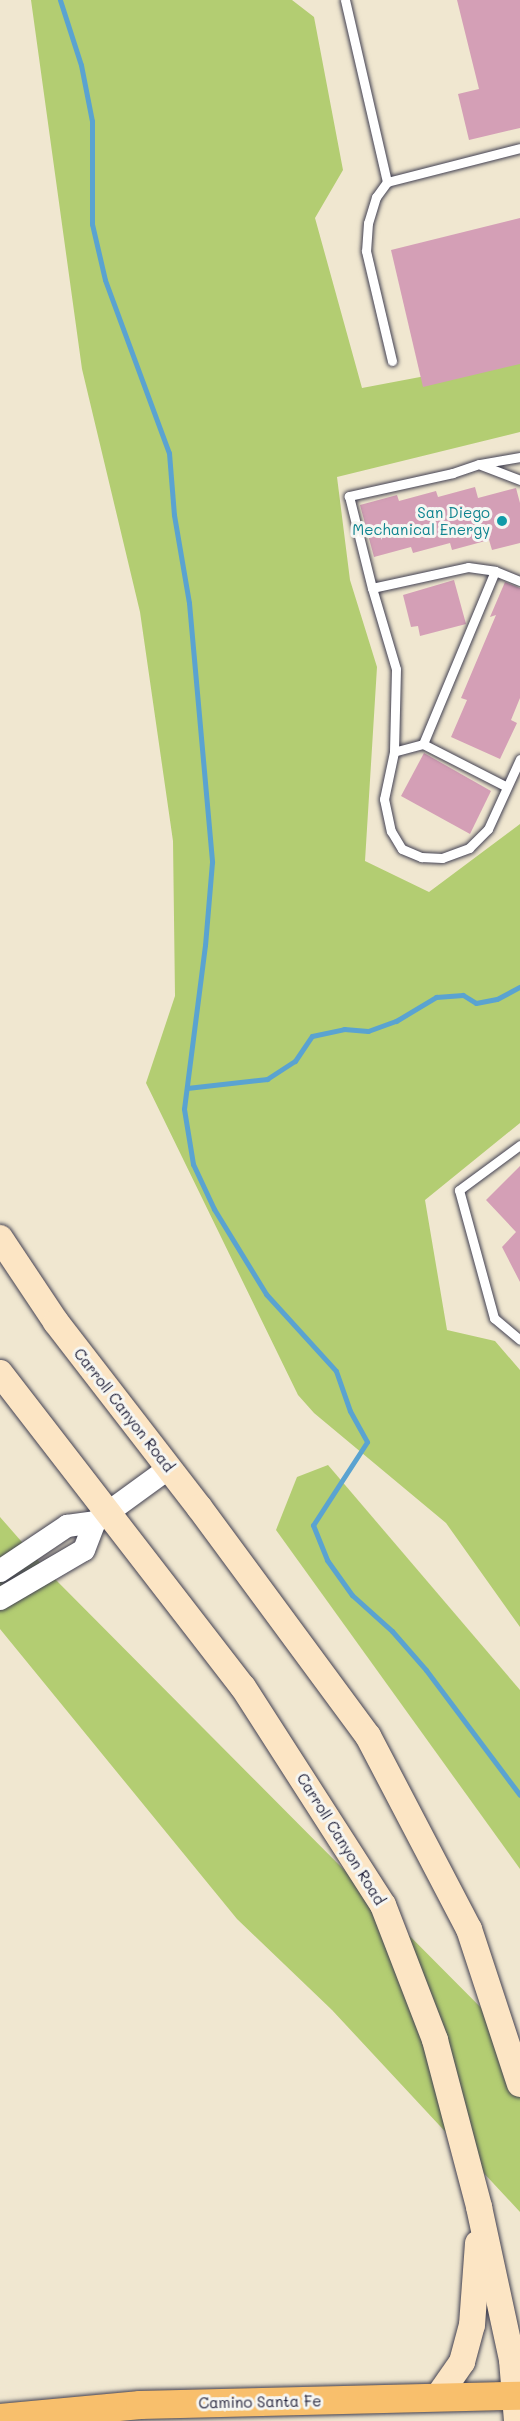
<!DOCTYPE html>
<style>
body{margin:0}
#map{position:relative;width:520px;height:2421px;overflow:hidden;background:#f0e7d0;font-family:Mali,sans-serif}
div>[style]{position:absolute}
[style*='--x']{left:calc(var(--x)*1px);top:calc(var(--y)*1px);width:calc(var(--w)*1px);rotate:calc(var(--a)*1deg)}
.green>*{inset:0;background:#b3cd72}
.stream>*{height:5px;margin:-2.5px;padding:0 2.5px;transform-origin:2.5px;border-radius:2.5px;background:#5aa3d1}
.building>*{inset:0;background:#d49fb6}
.roads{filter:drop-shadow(0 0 2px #414051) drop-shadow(0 0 2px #414051)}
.service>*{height:9px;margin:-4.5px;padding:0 4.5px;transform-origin:4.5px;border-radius:4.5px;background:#fff}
.tertiary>*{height:22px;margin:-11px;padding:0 11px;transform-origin:11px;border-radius:11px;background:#fff}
.secondary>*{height:26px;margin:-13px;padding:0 13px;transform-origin:13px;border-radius:13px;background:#fce5c4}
.primary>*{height:28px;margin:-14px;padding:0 14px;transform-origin:14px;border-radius:14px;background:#f8bf6c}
.dots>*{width:16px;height:16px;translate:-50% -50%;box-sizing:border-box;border:3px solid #f6f6f2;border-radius:50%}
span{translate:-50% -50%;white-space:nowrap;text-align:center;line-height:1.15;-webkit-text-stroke:6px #f6f6f2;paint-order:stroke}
.culture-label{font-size:15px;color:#0d838f}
.right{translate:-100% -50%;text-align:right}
.street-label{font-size:15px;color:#22223b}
</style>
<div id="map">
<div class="green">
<i style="clip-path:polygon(31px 0,292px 0,314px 17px,343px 170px,315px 218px,362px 388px,520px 358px,520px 432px,337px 477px,350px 580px,377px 667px,365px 861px,429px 892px,520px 824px,520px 1123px,425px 1200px,447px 1330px,495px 1341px,520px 1370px,520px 1627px,446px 1523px,314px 1413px,298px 1395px,146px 1083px,175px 996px,173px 841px,140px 612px,82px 369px)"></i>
<i style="clip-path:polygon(328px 1465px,520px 1690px,520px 1869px,276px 1530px,297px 1477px)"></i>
<i style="clip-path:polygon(0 1517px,49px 1573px,520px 2047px,520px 2212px,332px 2010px,237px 1919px,0 1629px)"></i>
</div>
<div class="stream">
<i style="--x:60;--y:0;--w:68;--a:72.1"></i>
<i style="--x:81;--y:65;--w:57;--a:78.9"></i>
<i style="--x:92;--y:121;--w:103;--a:90"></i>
<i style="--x:92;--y:224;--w:57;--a:76.9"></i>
<i style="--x:105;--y:280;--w:184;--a:69.7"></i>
<i style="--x:169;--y:453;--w:62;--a:85.4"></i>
<i style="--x:174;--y:515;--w:89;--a:80.3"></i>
<i style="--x:189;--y:603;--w:260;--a:84.9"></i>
<i style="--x:212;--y:862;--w:83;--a:94.8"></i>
<i style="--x:205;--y:945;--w:165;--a:97.3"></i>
<i style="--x:184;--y:1109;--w:56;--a:80.7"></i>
<i style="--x:193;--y:1164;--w:50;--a:65"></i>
<i style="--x:214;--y:1209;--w:100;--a:58.5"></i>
<i style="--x:266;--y:1294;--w:104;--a:47.7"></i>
<i style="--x:336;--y:1371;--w:42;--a:70.7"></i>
<i style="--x:350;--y:1411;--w:35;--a:61"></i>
<i style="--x:367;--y:1442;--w:99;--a:123"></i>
<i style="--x:313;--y:1525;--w:38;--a:68"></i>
<i style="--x:327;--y:1560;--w:43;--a:54.5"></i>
<i style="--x:352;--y:1595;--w:54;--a:42"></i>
<i style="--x:392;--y:1631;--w:52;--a:48.9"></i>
<i style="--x:426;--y:1670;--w:156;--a:53.1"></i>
<i style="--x:187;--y:1088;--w:81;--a:-6.4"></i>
<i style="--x:267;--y:1079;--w:33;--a:-33"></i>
<i style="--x:295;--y:1061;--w:30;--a:-56"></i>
<i style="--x:312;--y:1036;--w:33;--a:-12"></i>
<i style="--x:344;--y:1029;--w:24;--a:5"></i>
<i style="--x:368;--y:1031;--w:30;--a:-20"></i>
<i style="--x:396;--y:1021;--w:47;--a:-31"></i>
<i style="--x:436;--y:997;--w:27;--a:-4"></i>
<i style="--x:463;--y:995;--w:15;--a:32"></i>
<i style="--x:476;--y:1003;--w:21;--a:-11"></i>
<i style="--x:497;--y:999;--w:26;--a:-28"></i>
</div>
<div class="building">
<i style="clip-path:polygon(457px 0,520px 0,520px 128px,469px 140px,458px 94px,479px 89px)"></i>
<i style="clip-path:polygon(520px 218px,520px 364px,423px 387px,391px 250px)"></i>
<i style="clip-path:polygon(475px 487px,478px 498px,516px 488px,520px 503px,520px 543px,492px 550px,489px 540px,452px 550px,450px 543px,413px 553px,411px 547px,374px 557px,360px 505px,397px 495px,399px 501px,436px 491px,438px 497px)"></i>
<i style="clip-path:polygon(454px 580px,466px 624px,420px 636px,418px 626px,411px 627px,403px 595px)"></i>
<i style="clip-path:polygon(505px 582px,520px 588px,520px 698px,511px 720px,517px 723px,500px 759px,451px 737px,467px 700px,461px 698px,496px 615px,490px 617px)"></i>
<i style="clip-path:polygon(424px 753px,491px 791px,470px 834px,401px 796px)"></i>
<i style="clip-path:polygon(520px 1166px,520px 1282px,502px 1247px,516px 1232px,486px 1200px)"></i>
</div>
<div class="roads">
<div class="service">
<i style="--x:345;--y:0;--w:187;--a:77"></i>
<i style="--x:387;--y:182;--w:137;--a:-14.3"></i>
<i style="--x:387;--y:182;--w:19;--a:126"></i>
<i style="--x:376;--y:197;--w:27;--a:107"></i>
<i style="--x:368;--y:223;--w:28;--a:94"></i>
<i style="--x:366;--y:251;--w:113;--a:76.7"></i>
<i style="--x:520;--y:457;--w:42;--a:170.3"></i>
<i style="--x:479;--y:464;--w:28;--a:161"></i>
<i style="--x:453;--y:473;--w:107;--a:167.5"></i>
<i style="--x:349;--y:496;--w:95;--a:76"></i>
<i style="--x:372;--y:588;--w:98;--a:-12.3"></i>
<i style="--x:468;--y:567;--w:27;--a:8"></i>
<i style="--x:495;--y:571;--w:27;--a:22"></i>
<i style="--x:481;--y:465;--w:42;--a:21"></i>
<i style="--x:495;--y:571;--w:187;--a:112.6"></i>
<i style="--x:423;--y:744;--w:30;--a:165"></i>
<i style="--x:394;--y:752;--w:48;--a:102"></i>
<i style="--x:384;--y:799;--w:33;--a:78"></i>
<i style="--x:391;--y:831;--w:21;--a:59"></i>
<i style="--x:402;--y:849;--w:21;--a:23"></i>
<i style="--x:421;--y:857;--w:21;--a:3"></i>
<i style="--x:442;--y:858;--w:29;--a:-20"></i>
<i style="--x:469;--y:848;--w:27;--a:-45"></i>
<i style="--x:488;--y:829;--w:77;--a:-65.4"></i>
<i style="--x:372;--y:588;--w:84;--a:73.5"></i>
<i style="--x:396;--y:669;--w:83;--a:91.4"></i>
<i style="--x:423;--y:744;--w:94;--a:27.1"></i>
<i style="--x:520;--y:1145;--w:76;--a:143.6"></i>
<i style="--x:459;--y:1190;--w:133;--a:74.7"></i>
<i style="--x:494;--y:1318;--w:34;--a:40"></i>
</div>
<div class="tertiary">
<i style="--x:0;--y:1571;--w:81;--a:-33.9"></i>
<i style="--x:67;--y:1526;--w:28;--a:-8"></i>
<i style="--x:0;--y:1599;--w:97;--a:-30.3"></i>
<i style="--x:84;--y:1550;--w:30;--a:-69"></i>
<i style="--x:95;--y:1522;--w:92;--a:-36.1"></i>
</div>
<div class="secondary">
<i style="--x:0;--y:1238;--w:101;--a:56.3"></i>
<i style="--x:56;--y:1322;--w:234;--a:52.3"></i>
<i style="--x:199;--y:1507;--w:285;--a:53.6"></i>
<i style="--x:368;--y:1736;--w:218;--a:62.4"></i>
<i style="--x:469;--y:1929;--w:163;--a:71.8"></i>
<i style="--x:0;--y:1373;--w:397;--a:52.3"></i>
<i style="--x:243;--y:1687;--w:259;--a:57.3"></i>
<i style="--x:383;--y:1905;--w:145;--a:68.9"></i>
<i style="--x:435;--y:2040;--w:173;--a:75.2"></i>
<i style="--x:479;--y:2207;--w:157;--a:77.8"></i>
<i style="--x:512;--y:2360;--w:61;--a:85.3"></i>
<i style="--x:437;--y:2398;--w:44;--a:-55.2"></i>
<i style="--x:462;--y:2362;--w:38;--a:-75"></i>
<i style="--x:472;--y:2325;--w:82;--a:-85.8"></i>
</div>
<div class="primary">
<i style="--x:0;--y:2418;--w:141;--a:-5.3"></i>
<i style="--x:140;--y:2405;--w:380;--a:-1.4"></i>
</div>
</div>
<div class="dots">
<i style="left:502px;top:521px;background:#0f9aa8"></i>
</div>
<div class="culture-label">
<span class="right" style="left:490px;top:521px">San Diego<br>Mechanical Energy</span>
</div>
<div class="street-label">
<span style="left:124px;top:1410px;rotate:52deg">Carroll Canyon Road</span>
<span style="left:341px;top:1839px;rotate:58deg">Carroll Canyon Road</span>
<span style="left:260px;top:2402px;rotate:-1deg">Camino Santa Fe</span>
</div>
</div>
